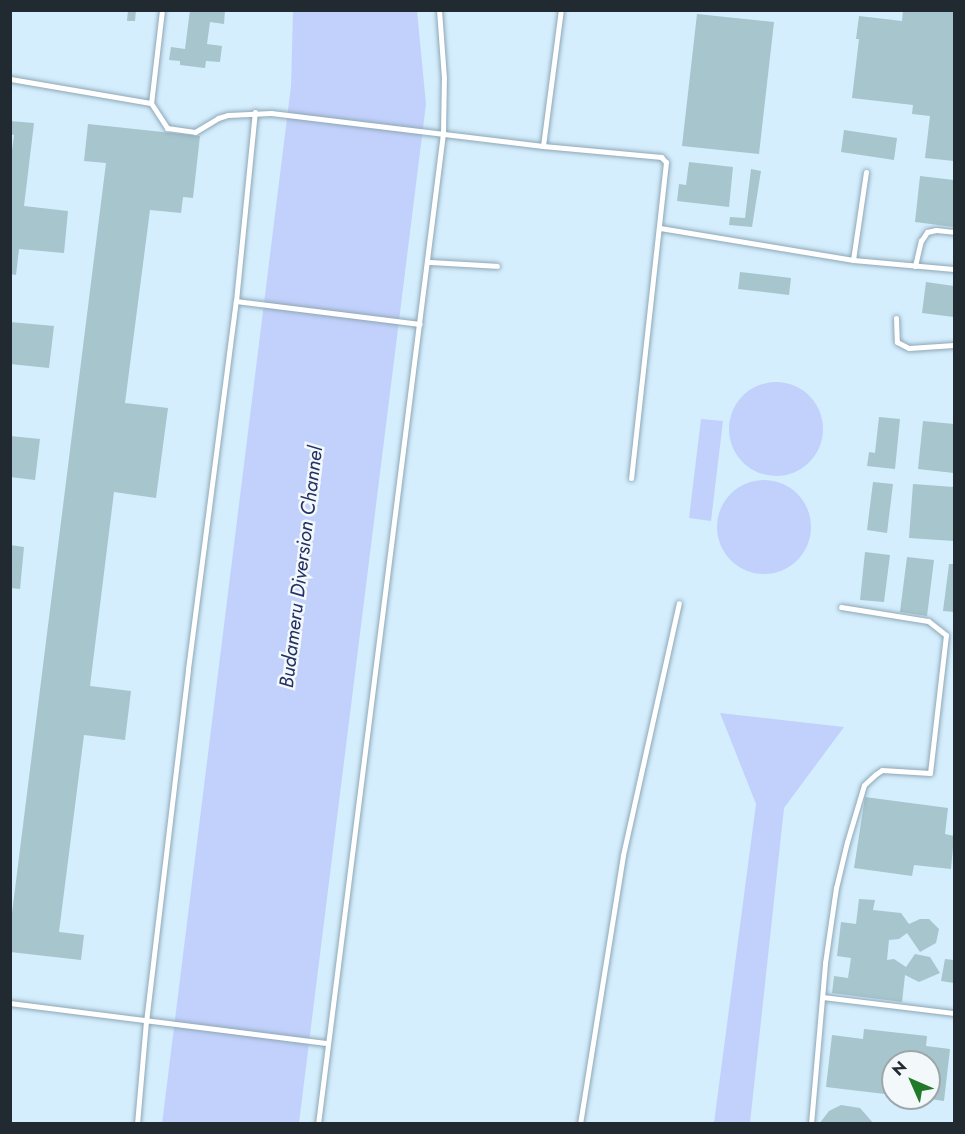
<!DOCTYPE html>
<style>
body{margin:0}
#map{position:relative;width:965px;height:1134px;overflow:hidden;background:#d4eefe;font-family:Jost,sans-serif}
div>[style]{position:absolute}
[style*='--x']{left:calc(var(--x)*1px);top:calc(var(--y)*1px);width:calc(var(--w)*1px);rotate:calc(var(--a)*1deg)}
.water>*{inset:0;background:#c2d1fc}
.round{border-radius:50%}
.building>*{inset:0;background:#a6c5cd}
.roads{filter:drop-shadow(0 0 2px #8ea7b6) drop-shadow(0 0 2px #8ea7b6)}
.lane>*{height:5px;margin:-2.5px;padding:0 2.5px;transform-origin:2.5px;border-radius:2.5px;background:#fff}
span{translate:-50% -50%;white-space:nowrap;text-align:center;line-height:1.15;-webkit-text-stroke:5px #f3f8fb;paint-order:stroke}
.water-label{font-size:20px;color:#233064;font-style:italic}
.frame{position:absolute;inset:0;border:12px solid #202a30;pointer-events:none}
.north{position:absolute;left:881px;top:1050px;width:60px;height:60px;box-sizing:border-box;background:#f3f8fb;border:2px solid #9fa6aa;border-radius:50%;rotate:315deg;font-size:16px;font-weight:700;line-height:24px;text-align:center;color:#202a30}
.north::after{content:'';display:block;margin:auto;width:21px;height:27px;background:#207a29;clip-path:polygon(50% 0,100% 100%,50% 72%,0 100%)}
</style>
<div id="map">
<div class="water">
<i style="clip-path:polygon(293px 11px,417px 11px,426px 104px,299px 1123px,162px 1124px,291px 86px)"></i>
<i class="round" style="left:729px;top:382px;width:94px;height:94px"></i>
<i style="clip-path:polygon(701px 419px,723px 421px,711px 521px,689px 518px)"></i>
<i class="round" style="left:717px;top:480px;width:94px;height:94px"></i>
<i style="clip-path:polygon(720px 713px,844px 727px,784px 808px,750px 1123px,714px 1123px,756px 804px)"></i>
</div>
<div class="building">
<i style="clip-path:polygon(128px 10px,136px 10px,135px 21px,127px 21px)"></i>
<i style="clip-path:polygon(190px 10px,225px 10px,224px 24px,210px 22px,207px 44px,222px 46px,220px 62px,206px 61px,205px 68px,180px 65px,180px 61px,169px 60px,171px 47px,185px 49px)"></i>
<i style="clip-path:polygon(903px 10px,954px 10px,954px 161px,925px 158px,930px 116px,912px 114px,913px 105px,852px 98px,859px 39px,856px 39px,859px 16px,902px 21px)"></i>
<i style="clip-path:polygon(697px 14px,774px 22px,759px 154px,682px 146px)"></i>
<i style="clip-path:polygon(10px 121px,34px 123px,24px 206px,68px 211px,64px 253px,19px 249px,16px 275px,10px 274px,10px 165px,14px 135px,10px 134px)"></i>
<i style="clip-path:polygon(88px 124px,200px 136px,193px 198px,183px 197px,181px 213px,150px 210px,125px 403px,168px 408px,156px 498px,114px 492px,90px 686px,131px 691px,125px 740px,84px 735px,59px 932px,84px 935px,81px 960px,10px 952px,10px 929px,106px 163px,84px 161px)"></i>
<i style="clip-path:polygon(844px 130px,897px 138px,894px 160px,841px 152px)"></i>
<i style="clip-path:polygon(689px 162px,733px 167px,729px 207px,677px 201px,679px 184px,686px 185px)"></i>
<i style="clip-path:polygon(751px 169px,761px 171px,752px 227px,729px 225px,730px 217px,745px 218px)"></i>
<i style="clip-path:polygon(920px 176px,954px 180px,954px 227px,915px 222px)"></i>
<i style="clip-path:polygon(740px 272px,791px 278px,789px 295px,738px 289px)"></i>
<i style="clip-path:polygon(926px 282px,954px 286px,954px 317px,922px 313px)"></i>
<i style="clip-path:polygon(10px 322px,54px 326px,49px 368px,10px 364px)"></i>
<i style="clip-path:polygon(879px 417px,900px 419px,895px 469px,867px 466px,869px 452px,875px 453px)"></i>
<i style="clip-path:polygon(923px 421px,954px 424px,954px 473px,918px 469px)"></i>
<i style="clip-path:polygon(10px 436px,40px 439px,35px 480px,10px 477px)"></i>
<i style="clip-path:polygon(873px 482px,893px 484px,887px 533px,867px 530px)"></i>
<i style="clip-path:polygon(913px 484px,954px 487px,954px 541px,909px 538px)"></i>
<i style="clip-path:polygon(10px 545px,24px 547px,20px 589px,10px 588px)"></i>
<i style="clip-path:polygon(865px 552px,890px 555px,884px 602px,860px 600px)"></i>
<i style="clip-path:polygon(907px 557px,934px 560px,927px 616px,900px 612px)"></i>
<i style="clip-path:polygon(949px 564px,954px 564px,954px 612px,943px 611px)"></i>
<i style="clip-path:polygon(865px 797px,948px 808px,945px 834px,954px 836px,951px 869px,914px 865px,912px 876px,854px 868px)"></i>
<i style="clip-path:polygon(859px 899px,875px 900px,873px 910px,901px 913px,909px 924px,920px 919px,929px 919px,939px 929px,936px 943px,920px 952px,907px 933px,899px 939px,889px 940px,887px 960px,894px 959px,906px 967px,915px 954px,930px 957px,940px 973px,919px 982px,905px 975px,902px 1002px,832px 993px,834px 976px,848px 978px,851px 958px,837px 956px,841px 922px,856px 924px)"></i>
<i style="clip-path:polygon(945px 959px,954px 960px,954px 983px,941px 981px)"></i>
<i style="clip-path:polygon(864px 1029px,927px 1036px,926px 1046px,950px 1049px,944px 1101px,929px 1099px,929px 1062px,893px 1062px,893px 1095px,826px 1087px,832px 1035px,863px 1039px)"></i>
<i style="clip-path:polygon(841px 1105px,860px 1108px,874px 1124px,819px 1124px,829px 1111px)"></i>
</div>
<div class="roads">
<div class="lane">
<i style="--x:162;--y:10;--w:94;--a:96.7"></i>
<i style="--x:151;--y:103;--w:30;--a:57"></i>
<i style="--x:167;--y:128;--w:28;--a:8"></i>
<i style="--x:195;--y:132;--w:27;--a:-31"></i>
<i style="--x:218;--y:118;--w:10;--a:-17"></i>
<i style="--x:228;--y:115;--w:43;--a:-2.7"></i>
<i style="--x:271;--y:113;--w:274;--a:6.9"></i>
<i style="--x:543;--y:146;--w:119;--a:5.3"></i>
<i style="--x:661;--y:157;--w:7;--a:45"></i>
<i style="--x:666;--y:162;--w:318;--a:96.3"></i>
<i style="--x:10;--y:79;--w:143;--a:9.7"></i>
<i style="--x:543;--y:146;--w:137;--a:-82.5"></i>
<i style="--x:660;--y:228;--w:196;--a:9.4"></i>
<i style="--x:853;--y:260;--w:101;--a:5.1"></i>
<i style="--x:853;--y:260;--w:89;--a:-81.6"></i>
<i style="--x:428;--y:262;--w:69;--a:3.3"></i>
<i style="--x:915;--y:266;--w:26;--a:-77"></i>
<i style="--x:921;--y:241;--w:11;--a:-56"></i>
<i style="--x:927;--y:232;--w:9;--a:-13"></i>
<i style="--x:936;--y:230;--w:18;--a:6"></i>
<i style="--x:236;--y:301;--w:185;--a:7.1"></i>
<i style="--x:896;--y:318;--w:24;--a:88"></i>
<i style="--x:897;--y:342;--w:13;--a:27"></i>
<i style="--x:909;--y:348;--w:45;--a:-3.8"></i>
<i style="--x:823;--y:997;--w:132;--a:7"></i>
<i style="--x:10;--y:1003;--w:320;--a:7.2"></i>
<i style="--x:137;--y:1124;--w:102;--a:-85"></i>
<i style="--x:146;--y:1022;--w:355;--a:-83.2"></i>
<i style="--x:188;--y:669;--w:371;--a:-82.6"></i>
<i style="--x:236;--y:301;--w:190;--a:-84.3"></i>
<i style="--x:318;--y:1124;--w:999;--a:-82.81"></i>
<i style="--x:443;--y:133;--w:55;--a:-89"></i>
<i style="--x:444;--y:78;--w:68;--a:-94.2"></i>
<i style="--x:580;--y:1124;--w:272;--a:-80.9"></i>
<i style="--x:623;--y:855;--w:258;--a:-77.5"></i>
<i style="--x:811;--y:1124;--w:162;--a:-85"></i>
<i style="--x:825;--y:963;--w:76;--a:-81.7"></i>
<i style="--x:836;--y:888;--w:47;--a:-76.6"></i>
<i style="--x:847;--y:842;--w:59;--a:-73.4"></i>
<i style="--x:864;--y:785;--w:16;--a:-43"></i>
<i style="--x:876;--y:774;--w:7;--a:-34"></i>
<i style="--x:882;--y:770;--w:48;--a:3.6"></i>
<i style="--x:930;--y:773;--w:139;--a:-83.4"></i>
<i style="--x:946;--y:635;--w:23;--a:-142"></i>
<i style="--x:928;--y:621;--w:88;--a:-170.9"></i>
</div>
</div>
<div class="water-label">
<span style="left:301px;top:567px;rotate:-83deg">Budameru Diversion Channel</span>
</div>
<div class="frame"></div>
<div class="north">N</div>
</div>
